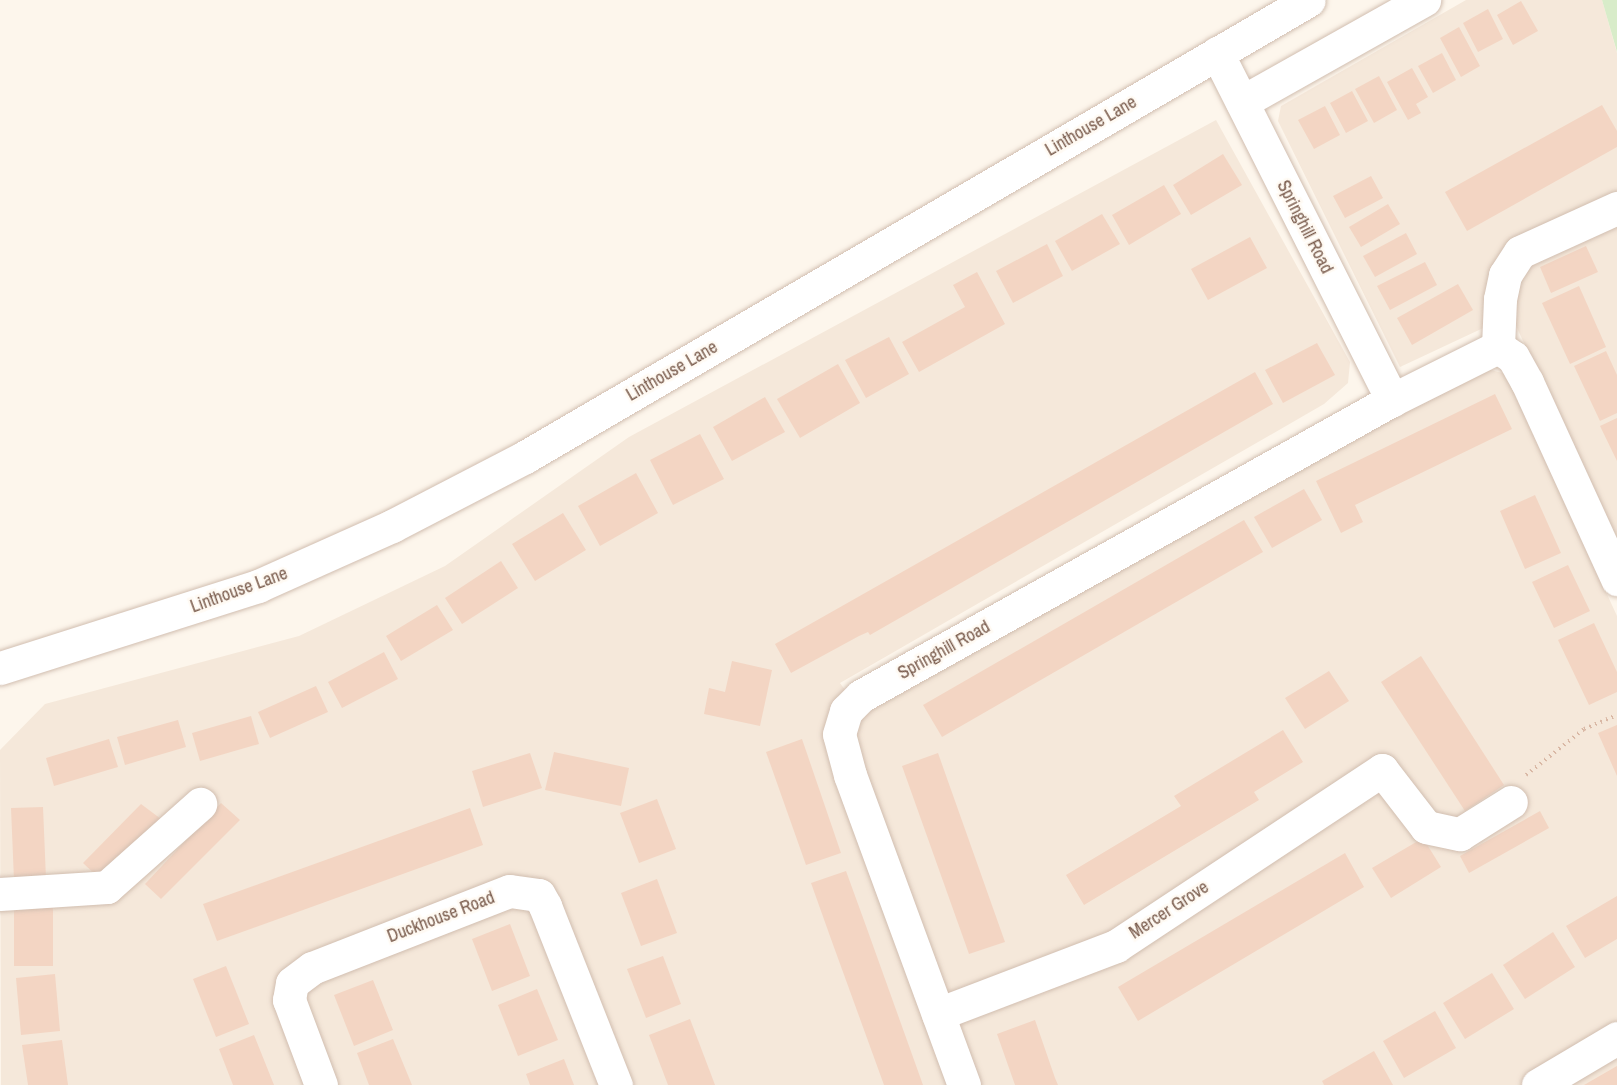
<!DOCTYPE html>
<style>
body{margin:0}
#map{position:relative;width:1617px;height:1085px;overflow:hidden;background:#fdf6ec;font-family:"Archivo Narrow",sans-serif}
div>[style]{position:absolute}
[style*='--x']{left:calc(var(--x)*1px);top:calc(var(--y)*1px);width:calc(var(--w)*1px);rotate:calc(var(--a)*1deg)}
.residential>*{inset:0;background:#f5e8da}
.green>*{inset:0;background:#d8ecc9}
.building>*{inset:0;background:#f3d5c3}
.path>*{height:4px;margin-top:-2px;transform-origin:0;background:repeating-linear-gradient(90deg,#d9b8a5 0 1.5px,transparent 0 6px)}
.roads{filter:drop-shadow(0 0 2px #d1beb0) drop-shadow(0 0 2px #d1beb0)}
.minor>*{height:33px;margin:-16.5px;padding:0 16.5px;transform-origin:16.5px;border-radius:16.5px;background:#fff}
span{translate:-50% -50%;white-space:nowrap;text-align:center;line-height:1.15;-webkit-text-stroke:5px #fffaf3;paint-order:stroke}
.street-label{font-size:18px;color:#7a5c4d}
</style>
<div id="map">
<div class="residential">
<i style="clip-path:polygon(1466px 0,1602px 0,1617px 53px,1617px 543px,1511px 315px,1400px 367px,1278px 121px,1281px 106px)"></i>
<i style="clip-path:polygon(1216px 120px,1350px 362px,1348px 383px,1324px 404px,840px 683px,863px 715px,1418px 403px,1487px 369px,1506px 374px,1617px 616px,1617px 1085px,1px 1085px,0 750px,45px 704px,299px 636px,445px 566px,629px 437px)"></i>
</div>
<div class="green">
<i style="clip-path:polygon(1602px 0,1617px 0,1617px 52px)"></i>
</div>
<div class="building">
<i style="clip-path:polygon(1521px 1px,1538px 31px,1513px 45px,1497px 15px)"></i>
<i style="clip-path:polygon(1488px 9px,1503px 39px,1478px 52px,1463px 23px)"></i>
<i style="clip-path:polygon(1459px 27px,1480px 66px,1461px 77px,1440px 38px)"></i>
<i style="clip-path:polygon(1442px 53px,1456px 80px,1433px 93px,1418px 66px)"></i>
<i style="clip-path:polygon(1412px 68px,1428px 97px,1416px 104px,1421px 113px,1408px 120px,1387px 82px)"></i>
<i style="clip-path:polygon(1379px 76px,1397px 110px,1374px 123px,1355px 89px)"></i>
<i style="clip-path:polygon(1352px 91px,1368px 121px,1346px 133px,1330px 103px)"></i>
<i style="clip-path:polygon(1602px 105px,1617px 131px,1617px 147px,1467px 231px,1445px 192px)"></i>
<i style="clip-path:polygon(1325px 106px,1340px 135px,1314px 149px,1298px 120px)"></i>
<i style="clip-path:polygon(1223px 154px,1242px 185px,1191px 215px,1173px 185px)"></i>
<i style="clip-path:polygon(1371px 176px,1383px 198px,1345px 218px,1333px 196px)"></i>
<i style="clip-path:polygon(1164px 185px,1181px 214px,1129px 245px,1112px 215px)"></i>
<i style="clip-path:polygon(1388px 204px,1400px 224px,1361px 247px,1349px 227px)"></i>
<i style="clip-path:polygon(1102px 214px,1120px 244px,1072px 271px,1055px 241px)"></i>
<i style="clip-path:polygon(1406px 233px,1417px 254px,1375px 277px,1363px 256px)"></i>
<i style="clip-path:polygon(1250px 237px,1267px 268px,1208px 300px,1191px 269px)"></i>
<i style="clip-path:polygon(1047px 244px,1063px 276px,1013px 303px,996px 271px)"></i>
<i style="clip-path:polygon(1586px 246px,1598px 272px,1551px 293px,1540px 267px)"></i>
<i style="clip-path:polygon(1425px 262px,1437px 285px,1390px 310px,1377px 286px)"></i>
<i style="clip-path:polygon(977px 272px,1005px 324px,919px 372px,902px 342px,965px 307px,953px 285px)"></i>
<i style="clip-path:polygon(1458px 284px,1473px 310px,1412px 345px,1397px 318px)"></i>
<i style="clip-path:polygon(1579px 286px,1606px 347px,1570px 364px,1542px 303px)"></i>
<i style="clip-path:polygon(889px 337px,909px 374px,866px 398px,845px 360px)"></i>
<i style="clip-path:polygon(1317px 343px,1335px 375px,1283px 403px,1265px 370px)"></i>
<i style="clip-path:polygon(1606px 351px,1617px 375px,1617px 413px,1600px 421px,1574px 366px)"></i>
<i style="clip-path:polygon(838px 364px,860px 403px,800px 438px,777px 399px)"></i>
<i style="clip-path:polygon(1255px 372px,1273px 404px,870px 635px,868px 632px,859px 636px,791px 673px,775px 644px)"></i>
<i style="clip-path:polygon(1495px 394px,1512px 429px,1355px 505px,1363px 522px,1341px 533px,1316px 481px)"></i>
<i style="clip-path:polygon(765px 397px,785px 432px,732px 461px,713px 427px)"></i>
<i style="clip-path:polygon(1617px 418px,1617px 461px,1600px 426px)"></i>
<i style="clip-path:polygon(700px 434px,724px 479px,673px 505px,650px 460px)"></i>
<i style="clip-path:polygon(636px 473px,658px 513px,600px 546px,578px 506px)"></i>
<i style="clip-path:polygon(1304px 489px,1322px 520px,1272px 548px,1254px 517px)"></i>
<i style="clip-path:polygon(1535px 495px,1561px 553px,1525px 569px,1500px 511px)"></i>
<i style="clip-path:polygon(563px 513px,586px 550px,535px 581px,512px 544px)"></i>
<i style="clip-path:polygon(1244px 520px,1263px 552px,942px 737px,923px 705px)"></i>
<i style="clip-path:polygon(501px 561px,518px 588px,462px 624px,445px 598px)"></i>
<i style="clip-path:polygon(1568px 565px,1590px 611px,1554px 628px,1532px 582px)"></i>
<i style="clip-path:polygon(437px 605px,453px 630px,401px 661px,386px 636px)"></i>
<i style="clip-path:polygon(1594px 623px,1617px 672px,1617px 692px,1589px 705px,1558px 640px)"></i>
<i style="clip-path:polygon(384px 652px,398px 679px,342px 708px,328px 682px)"></i>
<i style="clip-path:polygon(1421px 656px,1504px 785px,1465px 811px,1381px 682px)"></i>
<i style="clip-path:polygon(732px 661px,772px 670px,760px 726px,704px 714px,709px 688px,725px 692px)"></i>
<i style="clip-path:polygon(1329px 671px,1349px 701px,1305px 729px,1285px 698px)"></i>
<i style="clip-path:polygon(316px 686px,328px 712px,270px 738px,258px 712px)"></i>
<i style="clip-path:polygon(251px 716px,259px 744px,200px 761px,192px 733px)"></i>
<i style="clip-path:polygon(178px 720px,186px 747px,125px 765px,117px 737px)"></i>
<i style="clip-path:polygon(1617px 725px,1617px 776px,1598px 733px)"></i>
<i style="clip-path:polygon(1283px 730px,1303px 762px,1254px 792px,1259px 800px,1084px 905px,1066px 875px,1181px 806px,1174px 796px)"></i>
<i style="clip-path:polygon(109px 739px,118px 767px,54px 786px,46px 758px)"></i>
<i style="clip-path:polygon(802px 739px,841px 853px,806px 865px,766px 752px)"></i>
<i style="clip-path:polygon(554px 752px,629px 768px,621px 806px,545px 790px)"></i>
<i style="clip-path:polygon(530px 753px,542px 788px,483px 807px,472px 771px)"></i>
<i style="clip-path:polygon(938px 753px,1005px 942px,969px 954px,902px 766px)"></i>
<i style="clip-path:polygon(657px 799px,676px 849px,639px 863px,620px 813px)"></i>
<i style="clip-path:polygon(221px 803px,240px 820px,161px 899px,145px 884px)"></i>
<i style="clip-path:polygon(141px 804px,161px 819px,100px 879px,83px 863px)"></i>
<i style="clip-path:polygon(43px 807px,46px 879px,14px 880px,11px 808px)"></i>
<i style="clip-path:polygon(470px 808px,483px 845px,217px 941px,203px 904px)"></i>
<i style="clip-path:polygon(1540px 811px,1549px 828px,1469px 873px,1460px 856px)"></i>
<i style="clip-path:polygon(1423px 838px,1441px 867px,1391px 898px,1372px 868px)"></i>
<i style="clip-path:polygon(1345px 853px,1364px 887px,1138px 1021px,1118px 987px)"></i>
<i style="clip-path:polygon(846px 871px,866px 926px,923px 1085px,884px 1085px,831px 939px,811px 883px)"></i>
<i style="clip-path:polygon(657px 879px,677px 933px,641px 946px,621px 893px)"></i>
<i style="clip-path:polygon(1617px 896px,1617px 939px,1585px 958px,1566px 926px)"></i>
<i style="clip-path:polygon(14px 905px,53px 906px,53px 966px,14px 966px)"></i>
<i style="clip-path:polygon(510px 924px,530px 976px,492px 991px,472px 939px)"></i>
<i style="clip-path:polygon(1553px 932px,1575px 967px,1525px 999px,1503px 965px)"></i>
<i style="clip-path:polygon(663px 956px,681px 1004px,646px 1018px,627px 969px)"></i>
<i style="clip-path:polygon(226px 966px,249px 1024px,216px 1037px,193px 979px)"></i>
<i style="clip-path:polygon(1492px 973px,1514px 1009px,1465px 1039px,1443px 1003px)"></i>
<i style="clip-path:polygon(55px 974px,60px 1031px,21px 1035px,16px 978px)"></i>
<i style="clip-path:polygon(373px 980px,393px 1030px,354px 1046px,334px 995px)"></i>
<i style="clip-path:polygon(537px 989px,558px 1040px,518px 1056px,498px 1005px)"></i>
<i style="clip-path:polygon(1435px 1011px,1456px 1048px,1404px 1078px,1383px 1041px)"></i>
<i style="clip-path:polygon(690px 1019px,712px 1077px,715px 1085px,668px 1085px,649px 1035px)"></i>
<i style="clip-path:polygon(1035px 1020px,1055px 1078px,1058px 1085px,1015px 1085px,997px 1034px)"></i>
<i style="clip-path:polygon(254px 1035px,274px 1085px,233px 1085px,219px 1049px)"></i>
<i style="clip-path:polygon(393px 1039px,412px 1085px,369px 1085px,357px 1053px)"></i>
<i style="clip-path:polygon(62px 1040px,68px 1085px,28px 1085px,22px 1045px)"></i>
<i style="clip-path:polygon(1374px 1051px,1393px 1085px,1324px 1085px,1322px 1081px)"></i>
<i style="clip-path:polygon(564px 1059px,574px 1085px,530px 1085px,526px 1074px)"></i>
<i style="clip-path:polygon(1617px 1066px,1617px 1085px,1584px 1085px)"></i>
</div>
<div class="path">
<i style="--x:1526;--y:775;--w:74;--a:-38.4"></i>
<i style="--x:1584;--y:729;--w:36;--a:-23"></i>
</div>
<div class="roads">
<div class="minor">
<i style="--x:1217;--y:53;--w:389;--a:63.2"></i>
<i style="--x:1242;--y:102;--w:209;--a:-29.3"></i>
<i style="--x:1498;--y:347;--w:48;--a:-87.6"></i>
<i style="--x:1500;--y:299;--w:25;--a:-78"></i>
<i style="--x:1505;--y:275;--w:27;--a:-57"></i>
<i style="--x:1520;--y:252;--w:107;--a:-24.4"></i>
<i style="--x:0;--y:668;--w:271;--a:-17.6"></i>
<i style="--x:258;--y:586;--w:147;--a:-24.1"></i>
<i style="--x:392;--y:526;--w:150;--a:-27.4"></i>
<i style="--x:525;--y:457;--w:907;--a:-30.24"></i>
<i style="--x:0;--y:894;--w:107;--a:-3.7"></i>
<i style="--x:107;--y:887;--w:125;--a:-41.7"></i>
<i style="--x:938;--y:1014;--w:191;--a:-20.9"></i>
<i style="--x:1116;--y:946;--w:319;--a:-33.5"></i>
<i style="--x:1382;--y:770;--w:72;--a:52.3"></i>
<i style="--x:1426;--y:827;--w:35;--a:12"></i>
<i style="--x:1460;--y:834;--w:60;--a:-32.1"></i>
<i style="--x:321;--y:1085;--w:91;--a:-110.6"></i>
<i style="--x:289;--y:1000;--w:17;--a:-80"></i>
<i style="--x:292;--y:983;--w:25;--a:-37"></i>
<i style="--x:312;--y:968;--w:212;--a:-21.3"></i>
<i style="--x:510;--y:891;--w:29;--a:8"></i>
<i style="--x:539;--y:895;--w:13;--a:61"></i>
<i style="--x:545;--y:906;--w:193;--a:68.4"></i>
<i style="--x:964;--y:1085;--w:330;--a:-110.2"></i>
<i style="--x:850;--y:775;--w:42;--a:-105"></i>
<i style="--x:839;--y:734;--w:24;--a:-73"></i>
<i style="--x:846;--y:711;--w:21;--a:-45"></i>
<i style="--x:861;--y:696;--w:608;--a:-29.14"></i>
<i style="--x:1392;--y:400;--w:119;--a:-26.6"></i>
<i style="--x:1498;--y:347;--w:18;--a:34"></i>
<i style="--x:1513;--y:357;--w:29;--a:61"></i>
<i style="--x:1527;--y:382;--w:217;--a:65.4"></i>
<i style="--x:1538;--y:1085;--w:92;--a:-30.7"></i>
</div>
</div>
<div class="street-label">
<span style="left:1091px;top:126px;rotate:-30deg">Linthouse Lane</span>
<span style="left:1305px;top:227px;rotate:63deg">Springhill Road</span>
<span style="left:672px;top:371px;rotate:-30deg">Linthouse Lane</span>
<span style="left:239px;top:590px;rotate:-20deg">Linthouse Lane</span>
<span style="left:944px;top:650px;rotate:-29deg">Springhill Road</span>
<span style="left:1169px;top:910px;rotate:-33deg">Mercer Grove</span>
<span style="left:441px;top:917px;rotate:-21deg">Duckhouse Road</span>
</div>
</div>
